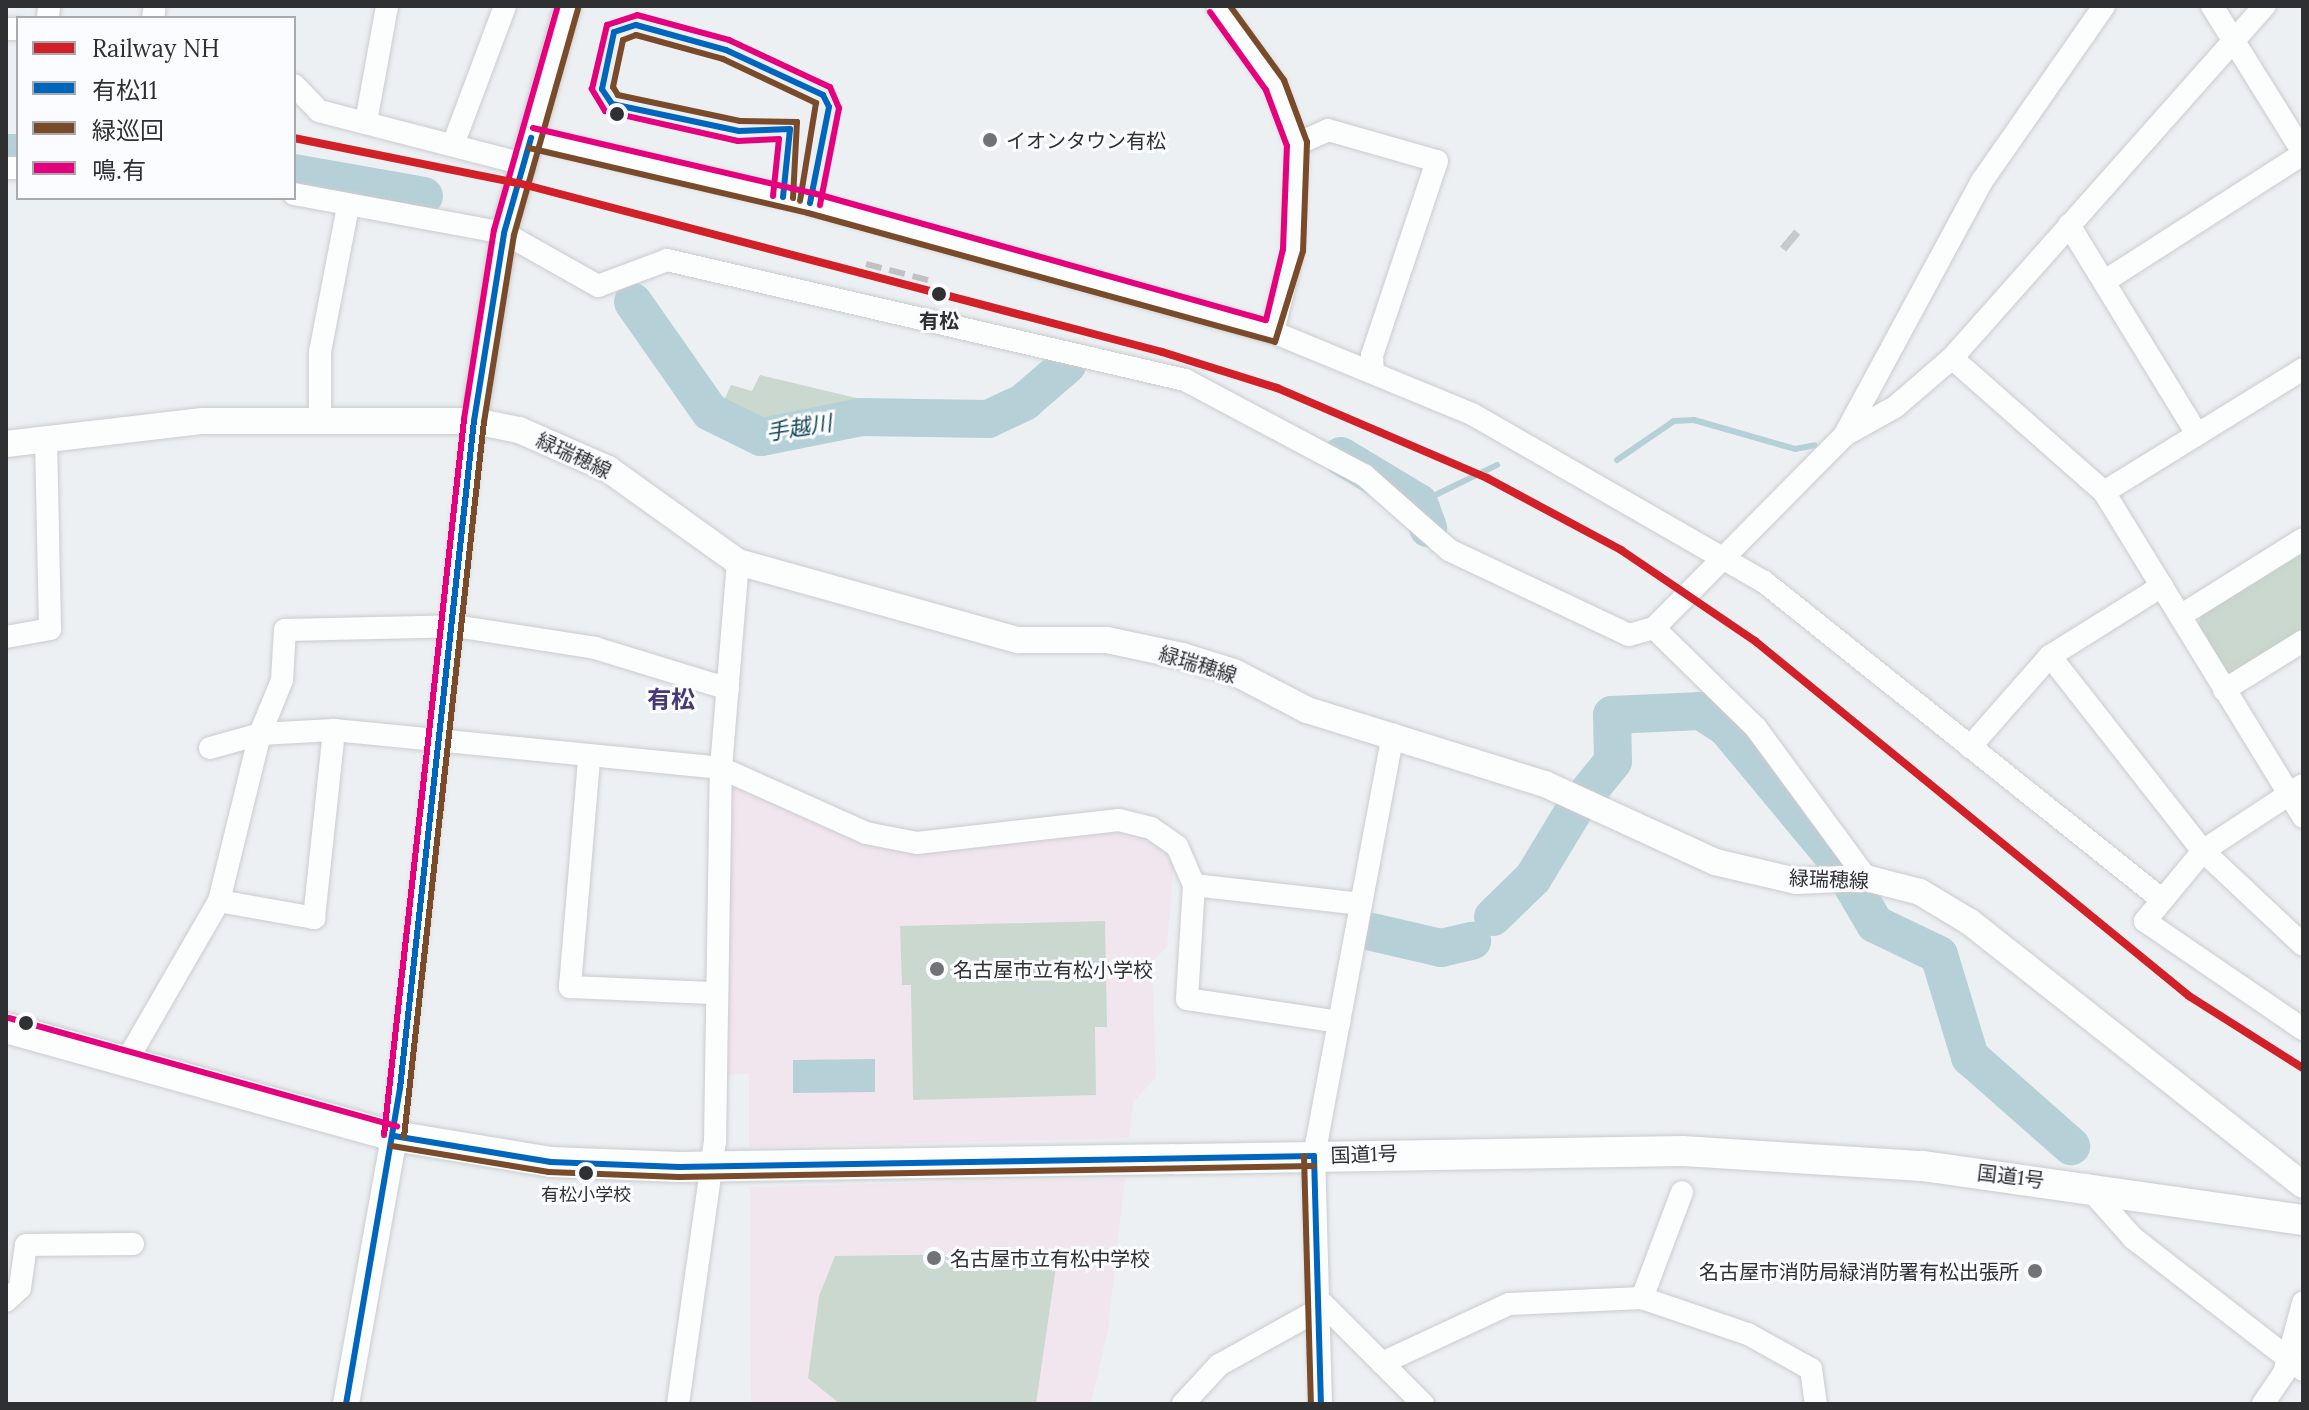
<!DOCTYPE html>
<meta charset="utf-8">
<style>
body{margin:0}
#map{position:relative;width:2309px;height:1410px;overflow:hidden;background:#edf0f3;font-family:Lora,"Noto Sans JP",serif}
div>[style]{position:absolute}
[style*='--x']{left:calc(var(--x)*1px);top:calc(var(--y)*1px);width:calc(var(--w)*1px);rotate:calc(var(--a)*1deg)}
.education>*{inset:0;background:#f1e6ee}
.green>*{inset:0;background:#cad8cf}
.water>*{inset:0;background:#b6d0d8}
.stream>*{height:6px;margin:-3px;padding:0 3px;transform-origin:3px;border-radius:3px;background:#b6d0d8}
.river>*{height:38px;margin:-19px;padding:0 19px;transform-origin:19px;border-radius:19px;background:#b6d0d8}
.minor-tunnel>*{height:22px;margin-top:-11px;transform-origin:0;background:repeating-linear-gradient(90deg,#c7cacc 0 22px,transparent 0 33px)}
.roads{filter:drop-shadow(0 0 2px #caccce) drop-shadow(0 0 2px #caccce)}
.minor>*{height:22px;margin:-11px;padding:0 11px;transform-origin:11px;border-radius:11px;background:#fcfdfd}
.major>*{height:26px;margin:-13px;padding:0 13px;transform-origin:13px;border-radius:13px;background:#fcfdfd}
.highway>*{height:30px;margin:-15px;padding:0 15px;transform-origin:15px;border-radius:15px;background:#fcfdfd}
.rail>*{height:6px;margin-top:-3px;transform-origin:0;background:repeating-linear-gradient(90deg,#c1c1c2 0 16px,transparent 0 24px)}
.bus-1>*{height:6px;margin:-3px;padding:0 3px;transform-origin:3px;border-radius:3px;background:#0065bd}
.bus-2>*{height:6px;margin:-3px;padding:0 3px;transform-origin:3px;border-radius:3px;background:#7a4b2a}
.bus-3>*{height:6px;margin:-3px;padding:0 3px;transform-origin:3px;border-radius:3px;background:#e5007d}
.rail-1>*{height:8px;margin:-4px;padding:0 4px;transform-origin:4px;border-radius:4px;background:#d12027}
.dots>*{width:22px;height:22px;translate:-50% -50%;box-sizing:border-box;border:4px solid #fafcff;border-radius:50%}
span{translate:-50% -50%;white-space:nowrap;text-align:center;line-height:1.15;-webkit-text-stroke:6px #fafcff;paint-order:stroke}
.bus-label{font-size:18px;color:#2e3032}
.poi-label{font-size:20px;color:#2e3032}
.left{translate:0 -50%;text-align:left}
.right{translate:-100% -50%;text-align:right}
.stop-label{font-size:20px;color:#2e3032;font-weight:700}
.street-label{font-size:20px;color:#2e3032}
.water-label{font-size:22px;color:#164855;font-style:italic}
.quarter-label{font-size:24px;color:#473976;font-weight:700}
.frame{position:absolute;inset:0;border:8px solid #2e3032;pointer-events:none}
.legend{position:absolute;left:16px;top:16px;width:280px;height:184px;box-sizing:border-box;background:#fafcff;border:2px solid #a8aaad;margin:0;padding:10px 14px;list-style:none;font-size:24px;color:#2e3032}
.legend li{display:flex;align-items:center;gap:16px;height:40px}
.legend b{width:40px;border:2px solid #a8aaad}
</style>
<div id="map">
<div class="education">
<i style="clip-path:polygon(736px 788px,866px 842px,1119px 827px,1150px 836px,1174px 860px,1167px 947px,1152px 962px,1156px 1077px,1133px 1103px,1129px 1138px,749px 1147px,749px 1074px,716px 1075px,727px 793px)"></i>
<i style="clip-path:polygon(1125px 1178px,1108px 1330px,1091px 1404px,751px 1404px,750px 1187px)"></i>
</div>
<div class="green">
<i style="clip-path:polygon(760px 375px,894px 407px,892px 413px,809px 419px,760px 432px,718px 413px,731px 385px,752px 391px)"></i>
<i style="clip-path:polygon(2303px 553px,2303px 634px,2238px 675px,2227px 672px,2198px 625px,2201px 616px)"></i>
<i style="clip-path:polygon(1105px 921px,1107px 1027px,1095px 1027px,1096px 1095px,913px 1100px,911px 985px,902px 985px,900px 926px)"></i>
<i style="clip-path:polygon(1058px 1253px,1036px 1404px,840px 1404px,808px 1378px,819px 1296px,835px 1256px)"></i>
</div>
<div class="water">
<i style="clip-path:polygon(875px 1059px,875px 1092px,793px 1093px,793px 1060px)"></i>
</div>
<div class="stream">
<i style="--x:1617;--y:460;--w:69;--a:-34.4"></i>
<i style="--x:1674;--y:421;--w:20;--a:-3"></i>
<i style="--x:1694;--y:420;--w:105;--a:16"></i>
<i style="--x:1795;--y:449;--w:20;--a:-11"></i>
<i style="--x:1419;--y:503;--w:87;--a:-26"></i>
</div>
<div class="river">
<i style="--x:6;--y:153;--w:12;--a:0"></i>
<i style="--x:294;--y:173;--w:132;--a:10"></i>
<i style="--x:633;--y:302;--w:134;--a:55"></i>
<i style="--x:710;--y:412;--w:57;--a:26.1"></i>
<i style="--x:761;--y:437;--w:102;--a:-11.3"></i>
<i style="--x:861;--y:417;--w:127;--a:0.9"></i>
<i style="--x:988;--y:419;--w:40;--a:-25"></i>
<i style="--x:1024;--y:402;--w:57;--a:-40.7"></i>
<i style="--x:1341;--y:456;--w:91;--a:31.1"></i>
<i style="--x:1419;--y:503;--w:27;--a:70"></i>
<i style="--x:1589;--y:791;--w:38;--a:-51"></i>
<i style="--x:1613;--y:761;--w:46;--a:-91.2"></i>
<i style="--x:1612;--y:715;--w:89;--a:-2.6"></i>
<i style="--x:1701;--y:711;--w:30;--a:33"></i>
<i style="--x:1726;--y:727;--w:177;--a:50.3"></i>
<i style="--x:1839;--y:863;--w:71;--a:59.5"></i>
<i style="--x:1875;--y:924;--w:71;--a:25.8"></i>
<i style="--x:1939;--y:955;--w:107;--a:73.1"></i>
<i style="--x:1970;--y:1057;--w:135;--a:41.4"></i>
<i style="--x:1493;--y:917;--w:56;--a:-44.3"></i>
<i style="--x:1533;--y:878;--w:83;--a:-58.8"></i>
<i style="--x:1372;--y:932;--w:71;--a:13.1"></i>
<i style="--x:1441;--y:948;--w:32;--a:-13"></i>
</div>
<div class="minor-tunnel">
<i style="--x:1787;--y:238;--w:8;--a:40"></i>
</div>
<div class="roads">
<div class="minor">
<i style="--x:1218;--y:6;--w:97;--a:54.2"></i>
<i style="--x:1275;--y:85;--w:63;--a:69.6"></i>
<i style="--x:1297;--y:144;--w:106;--a:92.2"></i>
<i style="--x:1293;--y:250;--w:84;--a:103.7"></i>
<i style="--x:2212;--y:6;--w:172;--a:58.1"></i>
<i style="--x:48;--y:18;--w:12;--a:-85"></i>
<i style="--x:153;--y:18;--w:12;--a:-81"></i>
<i style="--x:6;--y:29;--w:12;--a:0"></i>
<i style="--x:294;--y:85;--w:36;--a:46"></i>
<i style="--x:319;--y:111;--w:212;--a:14.5"></i>
<i style="--x:366;--y:122;--w:118;--a:-79.7"></i>
<i style="--x:531;--y:138;--w:286;--a:13.1"></i>
<i style="--x:810;--y:203;--w:481;--a:15.6"></i>
<i style="--x:1273;--y:332;--w:215;--a:22.4"></i>
<i style="--x:1472;--y:414;--w:336;--a:29.9"></i>
<i style="--x:1763;--y:581;--w:508;--a:38.61"></i>
<i style="--x:454;--y:142;--w:145;--a:-69.4"></i>
<i style="--x:1297;--y:144;--w:34;--a:-24"></i>
<i style="--x:1328;--y:130;--w:113;--a:15.9"></i>
<i style="--x:1437;--y:161;--w:205;--a:108.5"></i>
<i style="--x:1372;--y:355;--w:17;--a:87"></i>
<i style="--x:6;--y:168;--w:12;--a:0"></i>
<i style="--x:294;--y:194;--w:214;--a:10.5"></i>
<i style="--x:504;--y:233;--w:108;--a:29.4"></i>
<i style="--x:598;--y:286;--w:74;--a:-20.6"></i>
<i style="--x:667;--y:260;--w:532;--a:13.04"></i>
<i style="--x:1185;--y:380;--w:203;--a:28"></i>
<i style="--x:1364;--y:475;--w:113;--a:41.4"></i>
<i style="--x:1449;--y:550;--w:199;--a:25.3"></i>
<i style="--x:1629;--y:635;--w:26;--a:-16"></i>
<i style="--x:1654;--y:628;--w:270;--a:-45.3"></i>
<i style="--x:1844;--y:436;--w:290;--a:-61.6"></i>
<i style="--x:1982;--y:181;--w:213;--a:-55.1"></i>
<i style="--x:2069;--y:225;--w:245;--a:58.5"></i>
<i style="--x:2105;--y:281;--w:235;--a:-32.7"></i>
<i style="--x:1952;--y:358;--w:203;--a:41.4"></i>
<i style="--x:2104;--y:492;--w:381;--a:58.5"></i>
<i style="--x:320;--y:421;--w:69;--a:-90"></i>
<i style="--x:320;--y:352;--w:149;--a:-79.1"></i>
<i style="--x:1845;--y:435;--w:57;--a:-29.2"></i>
<i style="--x:1895;--y:407;--w:75;--a:-40.7"></i>
<i style="--x:1952;--y:358;--w:471;--a:-48.4"></i>
<i style="--x:2104;--y:492;--w:234;--a:-31.7"></i>
<i style="--x:2180;--y:616;--w:145;--a:-32"></i>
<i style="--x:1654;--y:628;--w:143;--a:44.4"></i>
<i style="--x:1756;--y:728;--w:186;--a:53.7"></i>
<i style="--x:6;--y:637;--w:45;--a:-10.3"></i>
<i style="--x:50;--y:629;--w:188;--a:-91.2"></i>
<i style="--x:2050;--y:656;--w:248;--a:51.9"></i>
<i style="--x:2203;--y:851;--w:137;--a:43.2"></i>
<i style="--x:2224;--y:690;--w:93;--a:-31.8"></i>
<i style="--x:1970;--y:747;--w:121;--a:-48.7"></i>
<i style="--x:2050;--y:656;--w:132;--a:-32"></i>
<i style="--x:210;--y:748;--w:52;--a:-15.6"></i>
<i style="--x:260;--y:734;--w:74;--a:-3.1"></i>
<i style="--x:334;--y:730;--w:389;--a:5.6"></i>
<i style="--x:721;--y:768;--w:207;--a:-85.3"></i>
<i style="--x:589;--y:760;--w:228;--a:94.8"></i>
<i style="--x:570;--y:987;--w:142;--a:2.4"></i>
<i style="--x:2303;--y:785;--w:120;--a:146.6"></i>
<i style="--x:2203;--y:851;--w:91;--a:129.6"></i>
<i style="--x:2145;--y:921;--w:191;--a:34.4"></i>
<i style="--x:1194;--y:885;--w:168;--a:6.5"></i>
<i style="--x:219;--y:901;--w:97;--a:10.1"></i>
<i style="--x:314;--y:918;--w:189;--a:-83.9"></i>
<i style="--x:126;--y:1062;--w:186;--a:-60"></i>
<i style="--x:219;--y:901;--w:172;--a:-76.2"></i>
<i style="--x:260;--y:734;--w:58;--a:-67.8"></i>
<i style="--x:282;--y:680;--w:50;--a:-86.6"></i>
<i style="--x:285;--y:630;--w:170;--a:-1.3"></i>
<i style="--x:455;--y:626;--w:142;--a:8.9"></i>
<i style="--x:595;--y:648;--w:139;--a:17.1"></i>
<i style="--x:394;--y:1136;--w:719;--a:-83.62"></i>
<i style="--x:2086;--y:1185;--w:71;--a:48.4"></i>
<i style="--x:2133;--y:1238;--w:215;--a:37.8"></i>
<i style="--x:1317;--y:1298;--w:150;--a:45"></i>
<i style="--x:1642;--y:1298;--w:113;--a:-69.3"></i>
<i style="--x:6;--y:1301;--w:19;--a:-43"></i>
<i style="--x:20;--y:1288;--w:43;--a:-82.1"></i>
<i style="--x:26;--y:1245;--w:107;--a:-0.5"></i>
<i style="--x:1382;--y:1363;--w:140;--a:-24.9"></i>
<i style="--x:1509;--y:1304;--w:133;--a:-2.6"></i>
<i style="--x:1642;--y:1298;--w:112;--a:18.8"></i>
<i style="--x:1748;--y:1334;--w:72;--a:29.1"></i>
<i style="--x:1811;--y:1369;--w:35;--a:82"></i>
<i style="--x:678;--y:1404;--w:266;--a:-82"></i>
<i style="--x:715;--y:1141;--w:373;--a:-89.1"></i>
<i style="--x:721;--y:768;--w:159;--a:24.1"></i>
<i style="--x:866;--y:833;--w:52;--a:11.1"></i>
<i style="--x:917;--y:843;--w:203;--a:-6.5"></i>
<i style="--x:1119;--y:820;--w:33;--a:14"></i>
<i style="--x:1151;--y:828;--w:32;--a:35"></i>
<i style="--x:1177;--y:846;--w:43;--a:66.4"></i>
<i style="--x:1194;--y:885;--w:114;--a:93.5"></i>
<i style="--x:1187;--y:999;--w:154;--a:8.6"></i>
<i style="--x:1183;--y:1404;--w:53;--a:-47.3"></i>
<i style="--x:1219;--y:1365;--w:111;--a:-29.1"></i>
<i style="--x:1321;--y:1404;--w:248;--a:-91.6"></i>
<i style="--x:1314;--y:1156;--w:429;--a:-79.4"></i>
<i style="--x:2263;--y:1404;--w:37;--a:-56"></i>
<i style="--x:2284;--y:1373;--w:73;--a:-74.8"></i>
</div>
<div class="major">
<i style="--x:474;--y:421;--w:190;--a:-80.9"></i>
<i style="--x:504;--y:233;--w:236;--a:-74.3"></i>
<i style="--x:6;--y:444;--w:198;--a:-6.7"></i>
<i style="--x:203;--y:421;--w:271;--a:0"></i>
<i style="--x:474;--y:421;--w:46;--a:11.3"></i>
<i style="--x:519;--y:430;--w:97;--a:23.7"></i>
<i style="--x:608;--y:469;--w:160;--a:35.6"></i>
<i style="--x:738;--y:562;--w:291;--a:15.6"></i>
<i style="--x:1018;--y:640;--w:89;--a:0"></i>
<i style="--x:1107;--y:640;--w:77;--a:12"></i>
<i style="--x:1182;--y:656;--w:54;--a:17.1"></i>
<i style="--x:1234;--y:672;--w:82;--a:27.5"></i>
<i style="--x:1307;--y:710;--w:249;--a:17.3"></i>
<i style="--x:1545;--y:784;--w:187;--a:24.6"></i>
<i style="--x:1715;--y:862;--w:83;--a:13.2"></i>
<i style="--x:1796;--y:881;--w:70;--a:-2.5"></i>
<i style="--x:1866;--y:878;--w:56;--a:14.5"></i>
<i style="--x:1920;--y:892;--w:58;--a:31"></i>
<i style="--x:1970;--y:922;--w:424;--a:38.3"></i>
<i style="--x:346;--y:1404;--w:272;--a:-79.8"></i>
</div>
<div class="highway">
<i style="--x:6;--y:1028;--w:403;--a:15.6"></i>
<i style="--x:394;--y:1136;--w:159;--a:9.4"></i>
<i style="--x:551;--y:1162;--w:128;--a:2.2"></i>
<i style="--x:679;--y:1167;--w:1003;--a:-0.91"></i>
<i style="--x:1682;--y:1151;--w:241;--a:3.6"></i>
<i style="--x:1923;--y:1166;--w:384;--a:8.1"></i>
</div>
</div>
<div class="rail">
<i style="--x:866;--y:264;--w:71;--a:14.6"></i>
</div>
<div class="bus-1">
<i style="--x:783;--y:197;--w:68;--a:-84.1"></i>
<i style="--x:790;--y:129;--w:51;--a:177.8"></i>
<i style="--x:739;--y:131;--w:130;--a:-168"></i>
<i style="--x:612;--y:104;--w:18;--a:-124"></i>
<i style="--x:602;--y:89;--w:58;--a:-78.1"></i>
<i style="--x:614;--y:32;--w:23;--a:-18"></i>
<i style="--x:636;--y:25;--w:93;--a:15.5"></i>
<i style="--x:726;--y:50;--w:107;--a:24.9"></i>
<i style="--x:823;--y:95;--w:13;--a:63"></i>
<i style="--x:829;--y:107;--w:98;--a:101.2"></i>
<i style="--x:394;--y:1136;--w:159;--a:9.4"></i>
<i style="--x:551;--y:1162;--w:128;--a:2.2"></i>
<i style="--x:679;--y:1167;--w:635;--a:-0.99"></i>
<i style="--x:1314;--y:1156;--w:248;--a:88.4"></i>
<i style="--x:346;--y:1404;--w:321;--a:-80.3"></i>
<i style="--x:400;--y:1088;--w:671;--a:-83.67"></i>
<i style="--x:474;--y:421;--w:190;--a:-80.9"></i>
<i style="--x:504;--y:233;--w:99;--a:-74.1"></i>
</div>
<div class="bus-2">
<i style="--x:529;--y:148;--w:286;--a:13.1"></i>
<i style="--x:808;--y:213;--w:484;--a:15.4"></i>
<i style="--x:1275;--y:342;--w:95;--a:-72.9"></i>
<i style="--x:1303;--y:251;--w:109;--a:-87.9"></i>
<i style="--x:1307;--y:142;--w:66;--a:-110.4"></i>
<i style="--x:1284;--y:80;--w:92;--a:-126.1"></i>
<i style="--x:793;--y:198;--w:76;--a:-87"></i>
<i style="--x:797;--y:122;--w:57;--a:-179"></i>
<i style="--x:740;--y:121;--w:125;--a:-168"></i>
<i style="--x:618;--y:95;--w:9;--a:-122"></i>
<i style="--x:613;--y:87;--w:48;--a:-78"></i>
<i style="--x:623;--y:40;--w:14;--a:-21"></i>
<i style="--x:636;--y:35;--w:90;--a:15.4"></i>
<i style="--x:723;--y:59;--w:103;--a:25.3"></i>
<i style="--x:816;--y:103;--w:99;--a:99.3"></i>
<i style="--x:404;--y:1137;--w:719;--a:-83.62"></i>
<i style="--x:484;--y:422;--w:189;--a:-80.9"></i>
<i style="--x:514;--y:235;--w:235;--a:-74.2"></i>
<i style="--x:392;--y:1146;--w:159;--a:9.4"></i>
<i style="--x:549;--y:1172;--w:130;--a:2.2"></i>
<i style="--x:679;--y:1177;--w:635;--a:-0.99"></i>
<i style="--x:1304;--y:1156;--w:248;--a:88.4"></i>
</div>
<div class="bus-3">
<i style="--x:533;--y:128;--w:287;--a:13.1"></i>
<i style="--x:813;--y:193;--w:470;--a:15.7"></i>
<i style="--x:1266;--y:320;--w:73;--a:-76.5"></i>
<i style="--x:1283;--y:249;--w:103;--a:-87.8"></i>
<i style="--x:1287;--y:146;--w:60;--a:-110.6"></i>
<i style="--x:1266;--y:90;--w:96;--a:-125.7"></i>
<i style="--x:773;--y:196;--w:57;--a:-84"></i>
<i style="--x:779;--y:139;--w:41;--a:177.2"></i>
<i style="--x:738;--y:141;--w:136;--a:-167.3"></i>
<i style="--x:605;--y:111;--w:26;--a:-121"></i>
<i style="--x:592;--y:89;--w:66;--a:-76.8"></i>
<i style="--x:607;--y:25;--w:32;--a:-18"></i>
<i style="--x:637;--y:15;--w:95;--a:15.2"></i>
<i style="--x:729;--y:40;--w:111;--a:25"></i>
<i style="--x:830;--y:87;--w:23;--a:67"></i>
<i style="--x:839;--y:108;--w:99;--a:101.1"></i>
<i style="--x:9;--y:1018;--w:403;--a:15.6"></i>
<i style="--x:384;--y:1135;--w:720;--a:-83.62"></i>
<i style="--x:464;--y:419;--w:191;--a:-81"></i>
<i style="--x:494;--y:230;--w:233;--a:-74.1"></i>
</div>
<div class="rail-1">
<i style="--x:294;--y:138;--w:228;--a:11.4"></i>
<i style="--x:518;--y:183;--w:666;--a:14.7"></i>
<i style="--x:1162;--y:352;--w:121;--a:17.4"></i>
<i style="--x:1277;--y:388;--w:228;--a:23.2"></i>
<i style="--x:1487;--y:478;--w:152;--a:28.2"></i>
<i style="--x:1621;--y:550;--w:162;--a:34.2"></i>
<i style="--x:1755;--y:641;--w:561;--a:39.28"></i>
<i style="--x:2189;--y:996;--w:135;--a:32.3"></i>
</div>
<div class="dots">
<i style="left:617px;top:114px;background:#2e3032"></i>
<i style="left:990px;top:140px;background:#717376"></i>
<i style="left:939px;top:294px;background:#2e3032"></i>
<i style="left:937px;top:969px;background:#717376"></i>
<i style="left:26px;top:1023px;background:#2e3032"></i>
<i style="left:586px;top:1173px;background:#2e3032"></i>
<i style="left:934px;top:1258px;background:#717376"></i>
<i style="left:2035px;top:1271px;background:#717376"></i>
</div>
<div class="bus-label">
<span style="left:586px;top:1195px">有松小学校</span>
</div>
<div class="poi-label">
<span class="left" style="left:1006px;top:140px">イオンタウン有松</span>
<span class="left" style="left:953px;top:969px">名古屋市立有松小学校</span>
<span class="left" style="left:950px;top:1258px">名古屋市立有松中学校</span>
<span class="right" style="left:2019px;top:1271px">名古屋市消防局緑消防署有松出張所</span>
</div>
<div class="stop-label">
<span style="left:939px;top:320px">有松</span>
</div>
<div class="street-label">
<span style="left:574px;top:455px;rotate:25deg">緑瑞穂線</span>
<span style="left:1198px;top:664px;rotate:17deg">緑瑞穂線</span>
<span style="left:1829px;top:879px;rotate:2deg">緑瑞穂線</span>
<span style="left:1364px;top:1154px;rotate:-2deg">国道1号</span>
<span style="left:2011px;top:1176px;rotate:7deg">国道1号</span>
</div>
<div class="water-label">
<span style="left:799px;top:428px;rotate:-9deg">手越川</span>
</div>
<div class="quarter-label">
<span style="left:671px;top:700px">有松</span>
</div>
<div class="frame"></div>
<ul class="legend">
<li><b style="height:10px;background:#d12027"></b>Railway NH</li>
<li><b style="height:10px;background:#0065bd"></b>有松11</li>
<li><b style="height:10px;background:#7a4b2a"></b>緑巡回</li>
<li><b style="height:10px;background:#e5007d"></b>鳴.有</li>
</ul>
</div>
